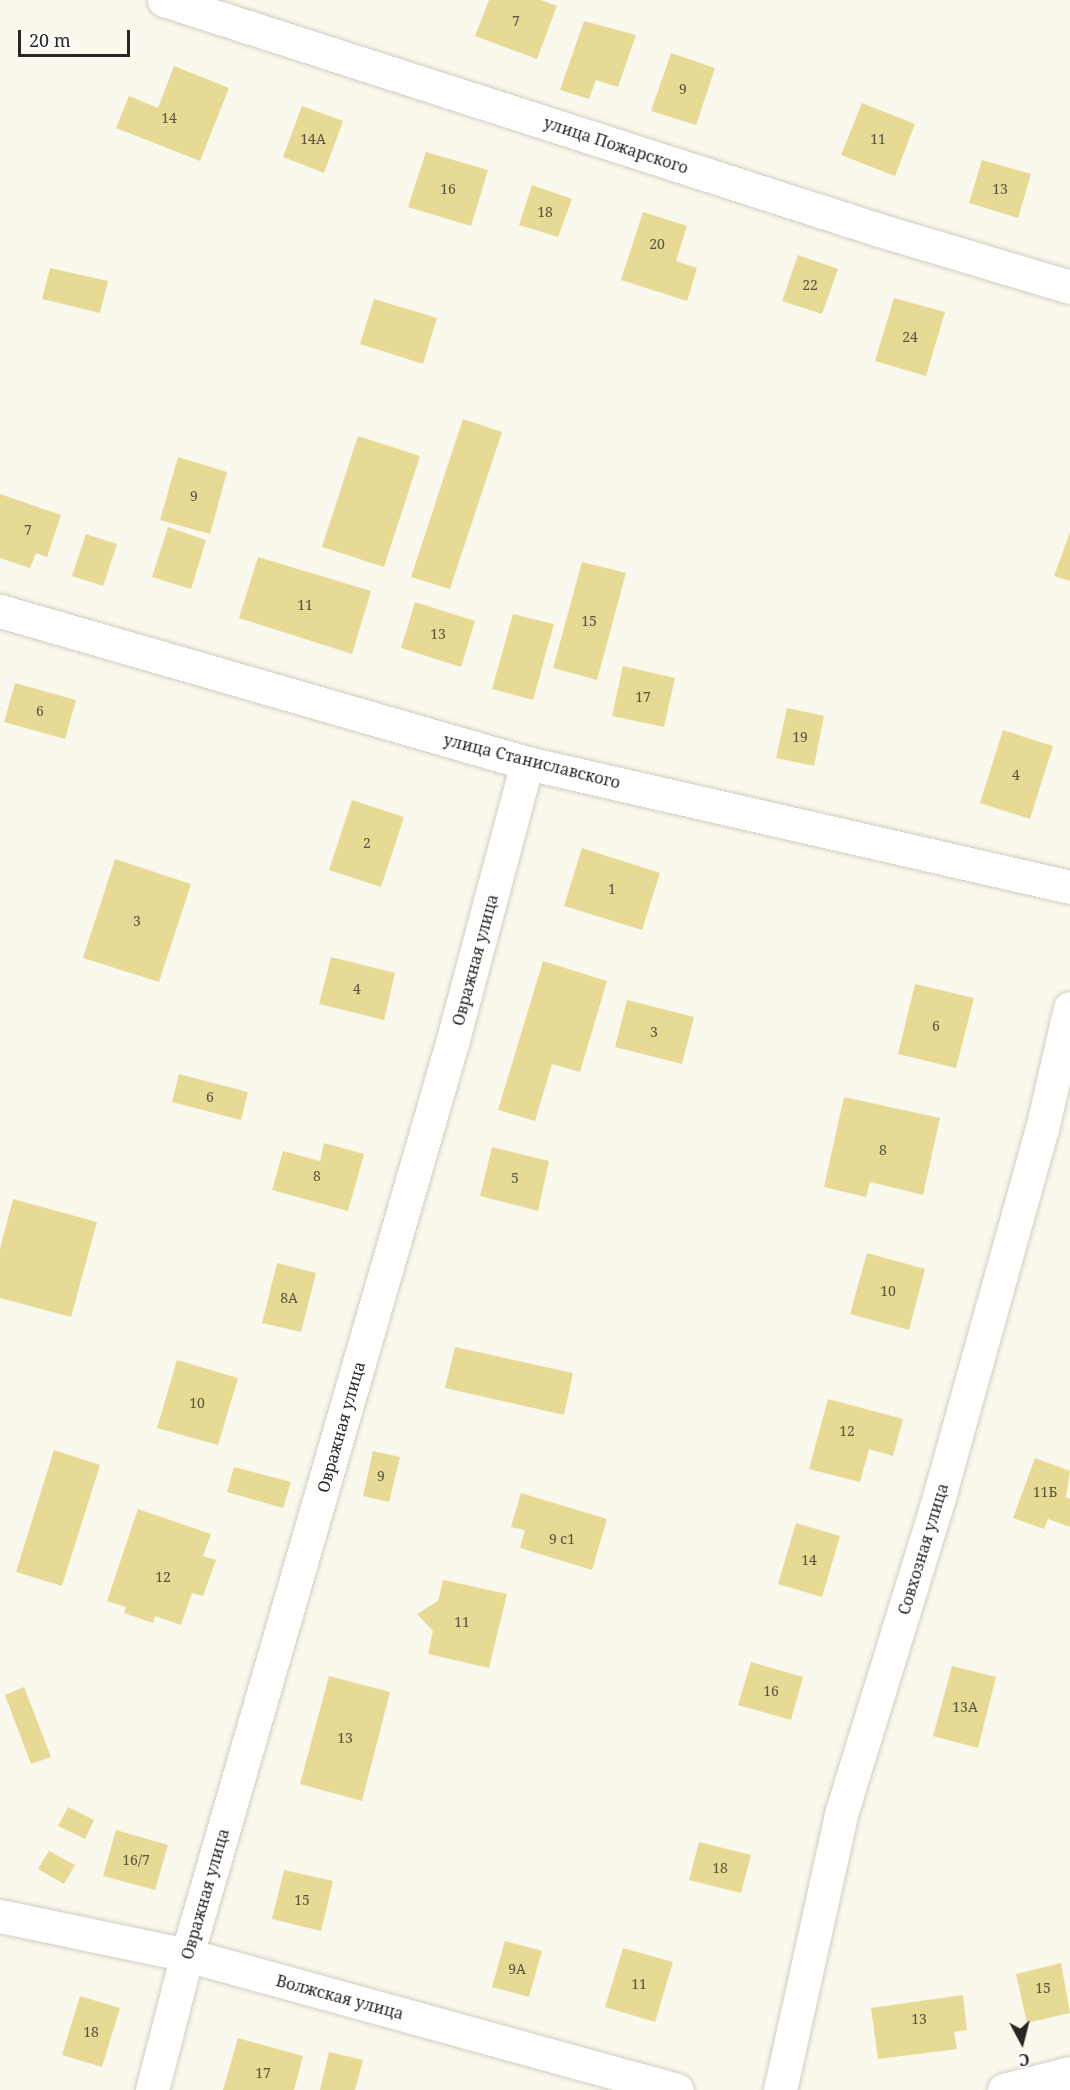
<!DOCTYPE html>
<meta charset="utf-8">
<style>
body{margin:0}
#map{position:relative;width:1070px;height:2090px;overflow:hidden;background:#fbf9ed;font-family:"Noto Serif",serif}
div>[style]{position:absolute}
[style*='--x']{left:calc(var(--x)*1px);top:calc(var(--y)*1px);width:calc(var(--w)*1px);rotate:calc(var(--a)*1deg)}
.building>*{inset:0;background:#e7da94}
.roads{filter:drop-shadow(0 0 2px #d0cec2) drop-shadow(0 0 2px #d0cec2)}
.street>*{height:33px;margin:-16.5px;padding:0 16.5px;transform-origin:16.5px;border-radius:16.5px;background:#fff}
span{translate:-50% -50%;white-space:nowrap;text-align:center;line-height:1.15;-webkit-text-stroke:4.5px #fff;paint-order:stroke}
.number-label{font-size:14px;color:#58543f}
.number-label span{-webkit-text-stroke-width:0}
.street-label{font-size:16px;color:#282723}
.north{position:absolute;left:992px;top:2012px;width:60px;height:60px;-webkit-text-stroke:4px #fff;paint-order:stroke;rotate:173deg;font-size:16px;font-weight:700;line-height:24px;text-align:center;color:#282723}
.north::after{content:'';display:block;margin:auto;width:21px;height:27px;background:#282723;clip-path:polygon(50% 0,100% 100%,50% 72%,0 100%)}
.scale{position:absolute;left:18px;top:30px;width:112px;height:27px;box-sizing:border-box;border:3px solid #282723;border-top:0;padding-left:8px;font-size:18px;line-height:21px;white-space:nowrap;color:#282723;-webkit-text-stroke:4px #fff;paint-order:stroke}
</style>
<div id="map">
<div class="building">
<i style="clip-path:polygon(489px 0,541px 0,557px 6px,537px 59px,475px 36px)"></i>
<i style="clip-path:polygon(584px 21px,636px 35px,618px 87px,596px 80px,589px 99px,560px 90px)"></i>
<i style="clip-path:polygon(671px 53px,715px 68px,696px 125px,651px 111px)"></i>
<i style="clip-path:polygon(174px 66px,229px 88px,200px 161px,116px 128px,129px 96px,158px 108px)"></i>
<i style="clip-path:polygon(862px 103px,915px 124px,895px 176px,841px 155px)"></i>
<i style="clip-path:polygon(302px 106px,343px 121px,324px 173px,283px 157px)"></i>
<i style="clip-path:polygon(426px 152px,488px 170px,471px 226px,408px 207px)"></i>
<i style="clip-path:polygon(982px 160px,1031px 174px,1018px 218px,969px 203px)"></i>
<i style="clip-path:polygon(532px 185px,572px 199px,558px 237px,519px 225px)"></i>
<i style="clip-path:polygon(643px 212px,687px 226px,676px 261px,697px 268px,687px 301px,621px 280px)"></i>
<i style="clip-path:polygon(798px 255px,838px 269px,822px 314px,782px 301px)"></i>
<i style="clip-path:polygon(50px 268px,108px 281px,100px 313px,42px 299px)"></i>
<i style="clip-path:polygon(894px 298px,945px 312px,926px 376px,875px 361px)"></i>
<i style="clip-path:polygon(374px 299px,437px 318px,423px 364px,360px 344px)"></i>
<i style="clip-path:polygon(463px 419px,502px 432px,450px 589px,411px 577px)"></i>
<i style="clip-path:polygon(358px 436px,420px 456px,384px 567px,322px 547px)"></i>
<i style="clip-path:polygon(178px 457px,227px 472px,210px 534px,160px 520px)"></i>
<i style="clip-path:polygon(0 494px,61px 515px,47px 557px,36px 553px,30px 568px,0 558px)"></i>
<i style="clip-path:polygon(168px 527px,206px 540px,191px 589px,152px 577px)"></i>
<i style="clip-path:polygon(1070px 532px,1070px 581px,1054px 576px)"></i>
<i style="clip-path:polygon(86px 534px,117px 544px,103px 586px,72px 576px)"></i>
<i style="clip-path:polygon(258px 557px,371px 591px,352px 654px,239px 618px)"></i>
<i style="clip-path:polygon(582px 562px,626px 573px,597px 680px,553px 668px)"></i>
<i style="clip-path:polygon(415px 602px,475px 621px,461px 667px,401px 648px)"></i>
<i style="clip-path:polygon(513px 614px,554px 624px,533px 700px,492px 689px)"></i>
<i style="clip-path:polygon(623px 666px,675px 678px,664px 727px,612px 716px)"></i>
<i style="clip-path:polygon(15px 683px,76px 700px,65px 739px,4px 722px)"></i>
<i style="clip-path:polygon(787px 708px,824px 716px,814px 766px,776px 758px)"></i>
<i style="clip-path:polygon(1003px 730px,1053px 746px,1030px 819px,980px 803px)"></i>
<i style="clip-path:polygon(352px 800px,404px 817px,381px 887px,329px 870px)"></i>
<i style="clip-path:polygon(582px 848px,660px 873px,642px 930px,564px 906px)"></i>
<i style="clip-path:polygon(115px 859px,191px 884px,159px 982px,83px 958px)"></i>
<i style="clip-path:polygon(331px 957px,395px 973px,384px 1020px,319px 1004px)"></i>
<i style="clip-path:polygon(543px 961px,607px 981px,580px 1072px,552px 1064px,535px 1121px,498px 1110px)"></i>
<i style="clip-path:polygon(915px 984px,974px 998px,956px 1068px,898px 1054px)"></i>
<i style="clip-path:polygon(627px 1000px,694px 1017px,682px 1064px,615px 1047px)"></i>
<i style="clip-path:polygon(179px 1074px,248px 1092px,241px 1120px,172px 1102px)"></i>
<i style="clip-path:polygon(844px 1097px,940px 1118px,923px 1195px,870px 1182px,866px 1197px,824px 1187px)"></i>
<i style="clip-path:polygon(324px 1143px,364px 1154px,348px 1211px,272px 1190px,283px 1151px,320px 1161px)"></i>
<i style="clip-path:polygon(492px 1147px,549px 1161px,538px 1211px,480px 1196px)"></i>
<i style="clip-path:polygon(13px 1199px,97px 1222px,71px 1317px,0 1298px,0 1249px)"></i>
<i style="clip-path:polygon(867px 1253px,925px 1269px,909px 1330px,850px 1314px)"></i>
<i style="clip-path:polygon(277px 1263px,316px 1273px,301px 1332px,262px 1323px)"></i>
<i style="clip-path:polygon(455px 1347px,573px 1373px,564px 1415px,445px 1388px)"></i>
<i style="clip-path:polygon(177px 1360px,238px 1378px,218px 1445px,157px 1428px)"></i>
<i style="clip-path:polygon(828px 1399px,903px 1419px,893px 1456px,869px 1449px,860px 1482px,809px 1469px)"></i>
<i style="clip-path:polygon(54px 1450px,100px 1465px,62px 1586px,16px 1572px)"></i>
<i style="clip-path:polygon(373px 1451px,400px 1457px,389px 1502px,363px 1496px)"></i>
<i style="clip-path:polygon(1035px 1458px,1070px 1471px,1066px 1497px,1070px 1499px,1070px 1527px,1048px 1519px,1044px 1529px,1013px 1518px)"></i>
<i style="clip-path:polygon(234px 1467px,291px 1482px,283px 1508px,227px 1492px)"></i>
<i style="clip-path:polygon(521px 1493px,607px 1519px,592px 1570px,520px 1548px,525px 1530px,511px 1527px)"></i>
<i style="clip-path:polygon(138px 1509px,211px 1534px,203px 1556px,216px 1560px,203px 1596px,192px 1593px,181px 1625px,155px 1616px,153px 1623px,124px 1613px,126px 1607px,107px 1601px)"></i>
<i style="clip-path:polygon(796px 1523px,840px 1536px,822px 1597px,778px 1584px)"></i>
<i style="clip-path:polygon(443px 1580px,507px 1594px,489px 1668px,428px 1654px,433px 1631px,417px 1614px,438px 1601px)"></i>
<i style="clip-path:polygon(751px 1662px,803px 1677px,791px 1720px,738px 1705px)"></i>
<i style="clip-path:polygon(952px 1666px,996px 1677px,978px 1748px,933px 1736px)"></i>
<i style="clip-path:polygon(329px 1676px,390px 1692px,362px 1801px,300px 1784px)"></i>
<i style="clip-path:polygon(24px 1687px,51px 1757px,31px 1764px,5px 1695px)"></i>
<i style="clip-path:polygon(68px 1807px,94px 1820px,85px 1839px,58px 1826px)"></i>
<i style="clip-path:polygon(116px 1830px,168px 1845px,155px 1890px,103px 1876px)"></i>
<i style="clip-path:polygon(699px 1842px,751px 1855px,741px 1893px,689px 1880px)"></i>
<i style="clip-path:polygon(49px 1851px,75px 1865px,64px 1884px,38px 1869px)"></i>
<i style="clip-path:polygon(284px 1870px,333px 1881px,321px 1931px,272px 1919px)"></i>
<i style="clip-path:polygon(505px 1941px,542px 1951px,529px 1997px,492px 1987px)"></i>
<i style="clip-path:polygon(623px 1948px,673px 1962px,655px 2022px,605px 2007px)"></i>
<i style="clip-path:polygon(1061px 1963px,1070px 2013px,1027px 2023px,1016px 1974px)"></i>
<i style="clip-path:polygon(963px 1995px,967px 2030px,954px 2032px,957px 2049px,878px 2059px,871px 2008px)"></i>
<i style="clip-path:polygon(80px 1996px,120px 2008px,102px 2067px,62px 2055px)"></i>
<i style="clip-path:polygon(238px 2038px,303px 2056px,294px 2090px,223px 2090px)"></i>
<i style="clip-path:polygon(329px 2052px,363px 2060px,355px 2090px,320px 2090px)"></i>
</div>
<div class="roads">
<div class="street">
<i style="--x:164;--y:0;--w:751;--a:17.83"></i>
<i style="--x:879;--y:230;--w:199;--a:16.6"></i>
<i style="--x:0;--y:611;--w:548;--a:16.09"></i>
<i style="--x:527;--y:763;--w:557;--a:12.86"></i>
<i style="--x:0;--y:1916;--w:191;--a:11.8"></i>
<i style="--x:187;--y:1955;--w:508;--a:15.4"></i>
<i style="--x:152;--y:2090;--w:139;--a:-75.5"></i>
<i style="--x:187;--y:1955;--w:950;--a:-73.8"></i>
<i style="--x:452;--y:1043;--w:290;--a:-75"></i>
<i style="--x:780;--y:2090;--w:283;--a:-77.5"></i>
<i style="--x:841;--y:1814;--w:332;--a:-72.8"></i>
<i style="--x:939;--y:1497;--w:382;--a:-74.4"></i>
<i style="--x:1042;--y:1129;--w:124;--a:-77"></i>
<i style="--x:1004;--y:2090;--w:68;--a:-14.4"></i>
</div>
</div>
<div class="number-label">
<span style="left:516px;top:21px">7</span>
<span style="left:683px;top:89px">9</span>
<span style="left:169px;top:118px">14</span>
<span style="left:313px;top:139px">14А</span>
<span style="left:878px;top:139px">11</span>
<span style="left:448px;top:189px">16</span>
<span style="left:1000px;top:189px">13</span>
<span style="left:545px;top:212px">18</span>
<span style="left:657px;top:244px">20</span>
<span style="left:810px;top:285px">22</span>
<span style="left:910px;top:337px">24</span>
<span style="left:194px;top:496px">9</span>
<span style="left:28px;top:530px">7</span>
<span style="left:305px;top:605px">11</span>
<span style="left:589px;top:621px">15</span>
<span style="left:438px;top:634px">13</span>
<span style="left:643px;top:697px">17</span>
<span style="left:40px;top:711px">6</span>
<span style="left:800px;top:737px">19</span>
<span style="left:1016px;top:775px">4</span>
<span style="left:367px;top:843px">2</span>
<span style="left:612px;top:889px">1</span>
<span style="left:137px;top:921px">3</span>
<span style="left:357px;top:989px">4</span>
<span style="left:936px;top:1026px">6</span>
<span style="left:654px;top:1032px">3</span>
<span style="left:210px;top:1097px">6</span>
<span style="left:883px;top:1150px">8</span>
<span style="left:317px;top:1176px">8</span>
<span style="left:515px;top:1178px">5</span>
<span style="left:888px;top:1291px">10</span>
<span style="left:289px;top:1298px">8А</span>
<span style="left:197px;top:1403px">10</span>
<span style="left:847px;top:1431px">12</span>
<span style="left:381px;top:1476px">9</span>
<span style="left:1045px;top:1492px">11Б</span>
<span style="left:562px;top:1539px">9 с1</span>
<span style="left:809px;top:1560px">14</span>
<span style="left:163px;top:1577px">12</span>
<span style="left:462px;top:1622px">11</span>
<span style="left:771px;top:1691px">16</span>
<span style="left:965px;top:1707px">13А</span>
<span style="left:345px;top:1738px">13</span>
<span style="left:136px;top:1860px">16/7</span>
<span style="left:720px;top:1868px">18</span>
<span style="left:302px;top:1900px">15</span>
<span style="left:517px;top:1969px">9А</span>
<span style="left:639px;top:1984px">11</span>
<span style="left:1043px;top:1988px">15</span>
<span style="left:919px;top:2019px">13</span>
<span style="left:91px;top:2032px">18</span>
<span style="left:263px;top:2073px">17</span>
</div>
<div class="street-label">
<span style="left:616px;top:145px;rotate:18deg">улица Пожарского</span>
<span style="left:532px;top:761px;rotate:14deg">улица Станиславского</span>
<span style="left:475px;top:960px;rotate:-75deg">Овражная улица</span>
<span style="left:341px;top:1427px;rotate:-74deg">Овражная улица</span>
<span style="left:923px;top:1549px;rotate:-73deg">Совхозная улица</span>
<span style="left:205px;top:1894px;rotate:-74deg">Овражная улица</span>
<span style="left:340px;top:1997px;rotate:15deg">Волжская улица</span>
</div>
<div class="north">С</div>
<div class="scale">20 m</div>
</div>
